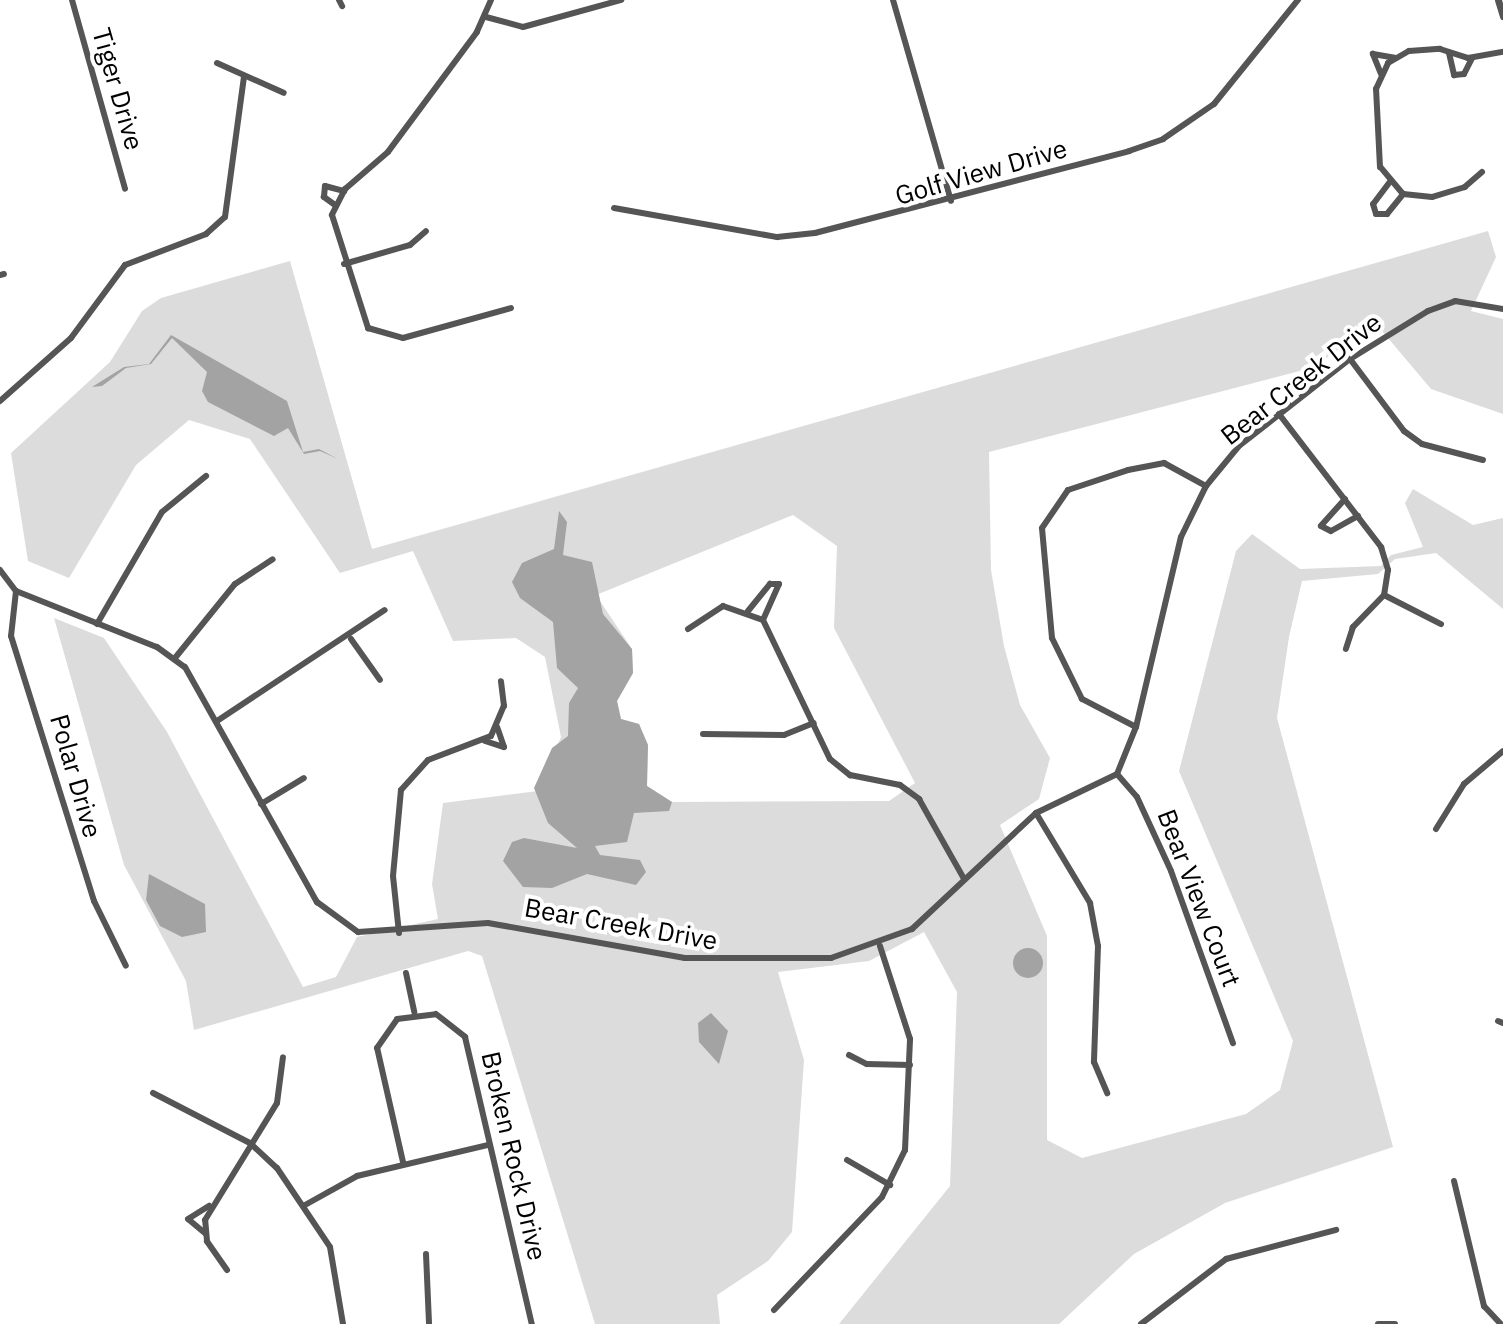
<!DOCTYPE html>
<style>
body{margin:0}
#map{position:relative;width:1503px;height:1324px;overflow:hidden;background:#fff;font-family:"IBM Plex Sans",sans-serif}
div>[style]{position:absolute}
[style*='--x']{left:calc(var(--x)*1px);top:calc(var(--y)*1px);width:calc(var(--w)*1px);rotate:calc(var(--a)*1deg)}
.green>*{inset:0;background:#dcdcdc}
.water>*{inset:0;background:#a3a3a3}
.round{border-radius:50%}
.minor>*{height:6px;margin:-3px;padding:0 3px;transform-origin:3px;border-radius:3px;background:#555}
.tertiary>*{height:7px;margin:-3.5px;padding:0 3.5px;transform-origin:3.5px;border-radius:3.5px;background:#555}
span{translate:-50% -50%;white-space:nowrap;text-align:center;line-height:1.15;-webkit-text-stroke:8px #fff;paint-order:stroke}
.street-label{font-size:26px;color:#000}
</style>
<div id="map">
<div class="green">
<i style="clip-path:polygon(evenodd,1488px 231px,1496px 257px,1471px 311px,1503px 319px,1503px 414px,1431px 389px,1377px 325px,1311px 368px,989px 452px,991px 570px,1004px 646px,1020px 705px,1050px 758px,1039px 799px,1000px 825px,1047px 936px,1047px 1140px,1082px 1158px,1246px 1114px,1280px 1090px,1293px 1041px,1179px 771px,1236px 551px,1252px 534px,1300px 569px,1381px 566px,1391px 555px,1423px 547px,1405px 503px,1413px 489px,1473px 525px,1503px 518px,1503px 609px,1436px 553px,1395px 559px,1378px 574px,1302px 581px,1289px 637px,1277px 718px,1393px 1147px,1225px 1203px,1134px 1254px,1059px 1324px,839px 1324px,950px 1186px,957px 992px,924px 932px,869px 961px,778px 972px,804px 1060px,792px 1232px,768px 1261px,717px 1295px,720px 1324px,595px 1324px,482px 956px,468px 951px,194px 1030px,186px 981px,124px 865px,54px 618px,104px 638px,167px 732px,303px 987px,336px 977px,357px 937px,438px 919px,432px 884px,443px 803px,538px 791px,561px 737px,545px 657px,516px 638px,453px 641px,413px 551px,340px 573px,250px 439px,189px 420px,136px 465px,69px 578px,28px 561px,11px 453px,110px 362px,142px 311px,161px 298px,290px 261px,372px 549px,1488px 231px,793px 515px,837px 546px,834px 628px,915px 783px,889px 801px,672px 802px,647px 786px,648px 745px,639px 724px,621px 719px,617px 701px,633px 673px,632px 649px,596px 595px,793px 515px)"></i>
</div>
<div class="water">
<i style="clip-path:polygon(171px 335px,287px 401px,303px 452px,319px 449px,338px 459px,320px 451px,304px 454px,288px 428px,274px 436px,208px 402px,202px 391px,207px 372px,172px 338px,151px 364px,126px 368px,102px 386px,92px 387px,124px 367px,149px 364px)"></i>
<i style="clip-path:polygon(559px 511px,567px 522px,563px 555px,592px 562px,603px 614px,632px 649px,633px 673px,617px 701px,621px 719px,639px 724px,648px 745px,647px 786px,672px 802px,669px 811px,634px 813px,627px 842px,595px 846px,600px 855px,640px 860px,646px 872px,636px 885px,587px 874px,552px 888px,523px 887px,503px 861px,512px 842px,524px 838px,577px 848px,548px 823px,534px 788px,552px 748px,568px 736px,569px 703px,578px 688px,557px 668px,553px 622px,520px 598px,512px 582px,522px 563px,554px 549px)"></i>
<i style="clip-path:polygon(149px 874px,205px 904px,206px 932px,182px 937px,160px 926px,146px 900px)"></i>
<i class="round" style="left:1013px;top:948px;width:30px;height:30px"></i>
<i style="clip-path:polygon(711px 1013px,728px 1031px,719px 1064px,699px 1042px,698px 1023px)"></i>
</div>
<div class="minor">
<i style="--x:72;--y:0;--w:196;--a:74.3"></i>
<i style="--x:339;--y:0;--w:7;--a:63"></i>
<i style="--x:491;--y:0;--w:35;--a:114"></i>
<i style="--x:477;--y:32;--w:149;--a:126.6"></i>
<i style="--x:388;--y:152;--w:57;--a:139.3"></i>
<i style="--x:345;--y:189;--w:29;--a:117"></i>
<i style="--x:332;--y:215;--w:119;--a:72.3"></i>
<i style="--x:368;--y:328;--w:36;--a:16"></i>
<i style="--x:403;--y:338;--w:112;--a:-15.5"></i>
<i style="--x:893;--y:0;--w:209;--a:73.9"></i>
<i style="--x:486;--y:17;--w:38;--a:15"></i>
<i style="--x:523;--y:27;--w:102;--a:-15.4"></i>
<i style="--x:1449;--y:53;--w:23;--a:77"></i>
<i style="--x:1454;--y:75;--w:10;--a:-6"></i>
<i style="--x:1464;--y:74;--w:18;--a:-63"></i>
<i style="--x:217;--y:63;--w:73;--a:24.1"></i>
<i style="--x:1381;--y:74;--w:22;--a:-112"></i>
<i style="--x:1373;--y:54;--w:22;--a:10"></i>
<i style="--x:1482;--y:172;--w:23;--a:139"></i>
<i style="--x:1465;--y:187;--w:34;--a:163"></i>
<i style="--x:1432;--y:197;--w:29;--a:-174"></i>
<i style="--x:1403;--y:194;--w:35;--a:-130"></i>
<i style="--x:1380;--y:167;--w:78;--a:-92.9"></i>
<i style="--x:1376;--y:89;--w:29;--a:-65"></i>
<i style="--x:1388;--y:63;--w:24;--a:-30"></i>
<i style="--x:1409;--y:51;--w:31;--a:-4"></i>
<i style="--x:1440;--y:49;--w:29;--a:18"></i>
<i style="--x:1468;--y:58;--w:36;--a:-10"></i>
<i style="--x:1389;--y:183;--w:26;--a:127"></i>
<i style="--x:1373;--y:204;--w:10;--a:73"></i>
<i style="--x:1376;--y:214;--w:11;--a:0"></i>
<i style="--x:1387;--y:214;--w:26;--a:-51"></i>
<i style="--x:335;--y:205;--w:14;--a:-144"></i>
<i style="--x:324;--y:197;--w:11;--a:-85"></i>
<i style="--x:325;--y:186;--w:20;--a:15"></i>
<i style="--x:614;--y:208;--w:166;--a:10.1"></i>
<i style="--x:777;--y:237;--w:38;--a:-6"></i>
<i style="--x:815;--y:233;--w:325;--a:-14.6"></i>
<i style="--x:1129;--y:151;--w:36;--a:-19"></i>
<i style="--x:1163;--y:139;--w:62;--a:-34.5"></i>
<i style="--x:1214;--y:104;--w:134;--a:-51.1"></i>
<i style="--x:344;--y:264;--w:69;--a:-16.1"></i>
<i style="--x:410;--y:245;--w:21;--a:-41"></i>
<i style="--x:0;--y:275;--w:4;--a:-14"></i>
<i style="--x:1350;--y:359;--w:90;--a:53.1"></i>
<i style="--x:1404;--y:431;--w:22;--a:36"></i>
<i style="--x:1422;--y:444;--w:63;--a:14.7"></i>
<i style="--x:0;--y:401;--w:95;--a:-41.6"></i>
<i style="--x:71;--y:338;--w:91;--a:-53.5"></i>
<i style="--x:125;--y:265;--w:87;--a:-20.9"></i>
<i style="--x:206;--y:234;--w:25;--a:-42"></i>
<i style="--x:225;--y:217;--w:142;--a:-82.3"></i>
<i style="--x:1279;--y:414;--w:168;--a:52.5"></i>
<i style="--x:1381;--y:547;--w:24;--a:73"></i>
<i style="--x:1388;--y:570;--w:25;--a:99"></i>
<i style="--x:1384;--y:595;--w:45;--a:134.1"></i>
<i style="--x:1353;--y:627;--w:23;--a:108"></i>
<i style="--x:1345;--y:499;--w:36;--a:132"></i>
<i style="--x:1321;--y:526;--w:11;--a:27"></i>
<i style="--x:1331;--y:531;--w:31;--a:-29"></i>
<i style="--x:0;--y:570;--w:26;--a:53"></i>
<i style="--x:16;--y:591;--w:152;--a:21.7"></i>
<i style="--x:157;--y:647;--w:34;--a:36"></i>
<i style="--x:185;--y:667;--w:270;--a:60.7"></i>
<i style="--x:317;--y:902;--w:51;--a:36.2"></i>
<i style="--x:358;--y:932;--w:130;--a:-4"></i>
<i style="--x:488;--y:923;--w:200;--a:10.1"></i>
<i style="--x:685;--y:958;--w:146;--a:0"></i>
<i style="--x:831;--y:958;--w:86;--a:-19.7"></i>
<i style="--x:912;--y:929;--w:170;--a:-43.1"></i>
<i style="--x:1036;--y:813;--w:90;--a:-25.7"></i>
<i style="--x:1117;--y:774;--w:51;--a:-68"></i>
<i style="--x:1136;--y:727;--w:195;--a:-76.7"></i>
<i style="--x:1181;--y:537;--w:57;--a:-63.9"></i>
<i style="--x:1206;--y:486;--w:52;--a:-50.5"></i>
<i style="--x:1239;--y:446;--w:141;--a:-38.1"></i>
<i style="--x:1350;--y:359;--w:92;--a:-31.6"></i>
<i style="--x:1428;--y:311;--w:29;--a:-20"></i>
<i style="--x:1455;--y:301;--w:49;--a:9.5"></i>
<i style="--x:16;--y:591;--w:45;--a:96.3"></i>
<i style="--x:11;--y:636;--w:278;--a:72.6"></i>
<i style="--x:94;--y:901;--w:72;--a:63.8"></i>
<i style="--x:1384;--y:595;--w:64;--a:27"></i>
<i style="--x:748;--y:611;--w:35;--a:-51"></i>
<i style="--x:770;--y:584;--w:9;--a:0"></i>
<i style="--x:779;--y:584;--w:39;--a:114"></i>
<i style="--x:97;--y:624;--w:129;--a:-59.9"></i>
<i style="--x:162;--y:512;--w:57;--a:-39.3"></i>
<i style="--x:688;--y:629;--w:42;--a:-33.3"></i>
<i style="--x:723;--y:606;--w:42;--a:19.3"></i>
<i style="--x:763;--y:620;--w:154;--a:64.3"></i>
<i style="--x:830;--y:759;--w:26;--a:39"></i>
<i style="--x:850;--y:775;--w:51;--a:11.3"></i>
<i style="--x:900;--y:785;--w:24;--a:36"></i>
<i style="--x:919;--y:799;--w:92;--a:60.6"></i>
<i style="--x:351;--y:639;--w:50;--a:54.7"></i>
<i style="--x:175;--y:658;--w:95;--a:-51"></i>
<i style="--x:235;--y:584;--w:45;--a:-33.3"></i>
<i style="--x:217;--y:721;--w:201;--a:-33.5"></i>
<i style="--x:1136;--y:727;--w:61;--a:-152.6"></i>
<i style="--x:1082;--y:699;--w:68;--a:-116.2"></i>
<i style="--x:1052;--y:638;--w:110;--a:-95.2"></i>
<i style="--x:1042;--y:528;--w:46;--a:-55.6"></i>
<i style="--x:1068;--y:490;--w:63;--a:-18.4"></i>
<i style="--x:1128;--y:470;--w:37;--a:-11"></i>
<i style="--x:1164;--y:463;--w:48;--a:28.7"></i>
<i style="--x:703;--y:734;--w:81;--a:0.7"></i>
<i style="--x:784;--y:735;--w:32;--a:-22"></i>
<i style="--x:485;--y:741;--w:20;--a:18"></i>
<i style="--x:504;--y:747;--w:21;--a:-109"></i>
<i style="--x:1117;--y:774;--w:30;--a:49"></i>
<i style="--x:1137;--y:797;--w:81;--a:65.3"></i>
<i style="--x:1171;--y:871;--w:183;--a:70.2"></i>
<i style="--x:261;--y:804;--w:50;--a:-31.2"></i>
<i style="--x:1036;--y:813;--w:105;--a:59"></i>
<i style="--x:1090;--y:903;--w:44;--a:79.5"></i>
<i style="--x:1098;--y:946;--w:116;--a:92"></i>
<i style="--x:1094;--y:1062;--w:34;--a:67"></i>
<i style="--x:1436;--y:829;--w:53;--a:-58.1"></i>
<i style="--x:1464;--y:784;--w:51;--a:-40.2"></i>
<i style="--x:399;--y:933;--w:57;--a:-96"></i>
<i style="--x:393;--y:876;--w:86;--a:-84.7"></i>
<i style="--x:401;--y:790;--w:40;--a:-48"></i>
<i style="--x:428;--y:760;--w:67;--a:-20.9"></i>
<i style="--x:491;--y:736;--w:33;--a:-67"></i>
<i style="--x:504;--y:706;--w:25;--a:-97"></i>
<i style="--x:406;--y:973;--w:40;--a:78"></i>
<i style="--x:1498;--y:1021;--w:5;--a:22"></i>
<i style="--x:849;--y:1055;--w:20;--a:27"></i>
<i style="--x:867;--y:1064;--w:43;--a:1.3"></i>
<i style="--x:153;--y:1093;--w:109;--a:27.3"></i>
<i style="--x:250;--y:1143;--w:37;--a:43"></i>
<i style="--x:277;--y:1168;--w:95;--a:56.1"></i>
<i style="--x:330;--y:1247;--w:78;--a:80.4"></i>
<i style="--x:847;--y:1160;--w:50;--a:30.2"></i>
<i style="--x:403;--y:1162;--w:117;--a:-102.8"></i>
<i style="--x:377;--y:1048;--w:35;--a:-55"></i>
<i style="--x:397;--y:1019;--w:39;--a:-7"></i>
<i style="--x:436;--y:1014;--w:37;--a:38"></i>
<i style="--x:465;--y:1037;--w:295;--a:76.9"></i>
<i style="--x:1454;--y:1181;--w:129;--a:76.5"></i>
<i style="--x:1484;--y:1306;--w:25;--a:47"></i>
<i style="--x:305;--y:1205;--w:60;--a:-29.1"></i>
<i style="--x:357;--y:1176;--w:135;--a:-13.3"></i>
<i style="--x:206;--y:1234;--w:23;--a:-140"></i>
<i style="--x:188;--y:1219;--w:25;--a:-32"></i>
<i style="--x:426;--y:1254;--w:70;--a:87.5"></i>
<i style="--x:227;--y:1270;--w:35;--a:-125"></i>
<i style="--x:207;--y:1241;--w:21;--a:-95"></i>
<i style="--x:205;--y:1220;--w:137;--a:-58.4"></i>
<i style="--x:277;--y:1103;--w:46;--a:-82.6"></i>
<i style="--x:774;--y:1310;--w:156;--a:-46.3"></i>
<i style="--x:882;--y:1197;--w:52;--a:-63.9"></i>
<i style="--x:905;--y:1150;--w:111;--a:-87.4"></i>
<i style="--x:910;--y:1039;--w:98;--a:-107.9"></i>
<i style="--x:1141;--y:1324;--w:107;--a:-37.4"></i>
<i style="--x:1226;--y:1259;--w:114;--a:-14.8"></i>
<i style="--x:1378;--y:1324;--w:17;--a:0"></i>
</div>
<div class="tertiary">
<i style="--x:1498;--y:0;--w:17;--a:73"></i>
</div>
<div class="street-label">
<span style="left:118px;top:89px;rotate:74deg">Tiger Drive</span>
<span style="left:981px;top:172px;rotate:-16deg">Golf View Drive</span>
<span style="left:1301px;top:379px;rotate:-38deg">Bear Creek Drive</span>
<span style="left:76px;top:776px;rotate:74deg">Polar Drive</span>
<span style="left:1199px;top:898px;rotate:69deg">Bear View Court</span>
<span style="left:621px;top:924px;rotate:10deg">Bear Creek Drive</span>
<span style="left:514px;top:1156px;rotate:77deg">Broken Rock Drive</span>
</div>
</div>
